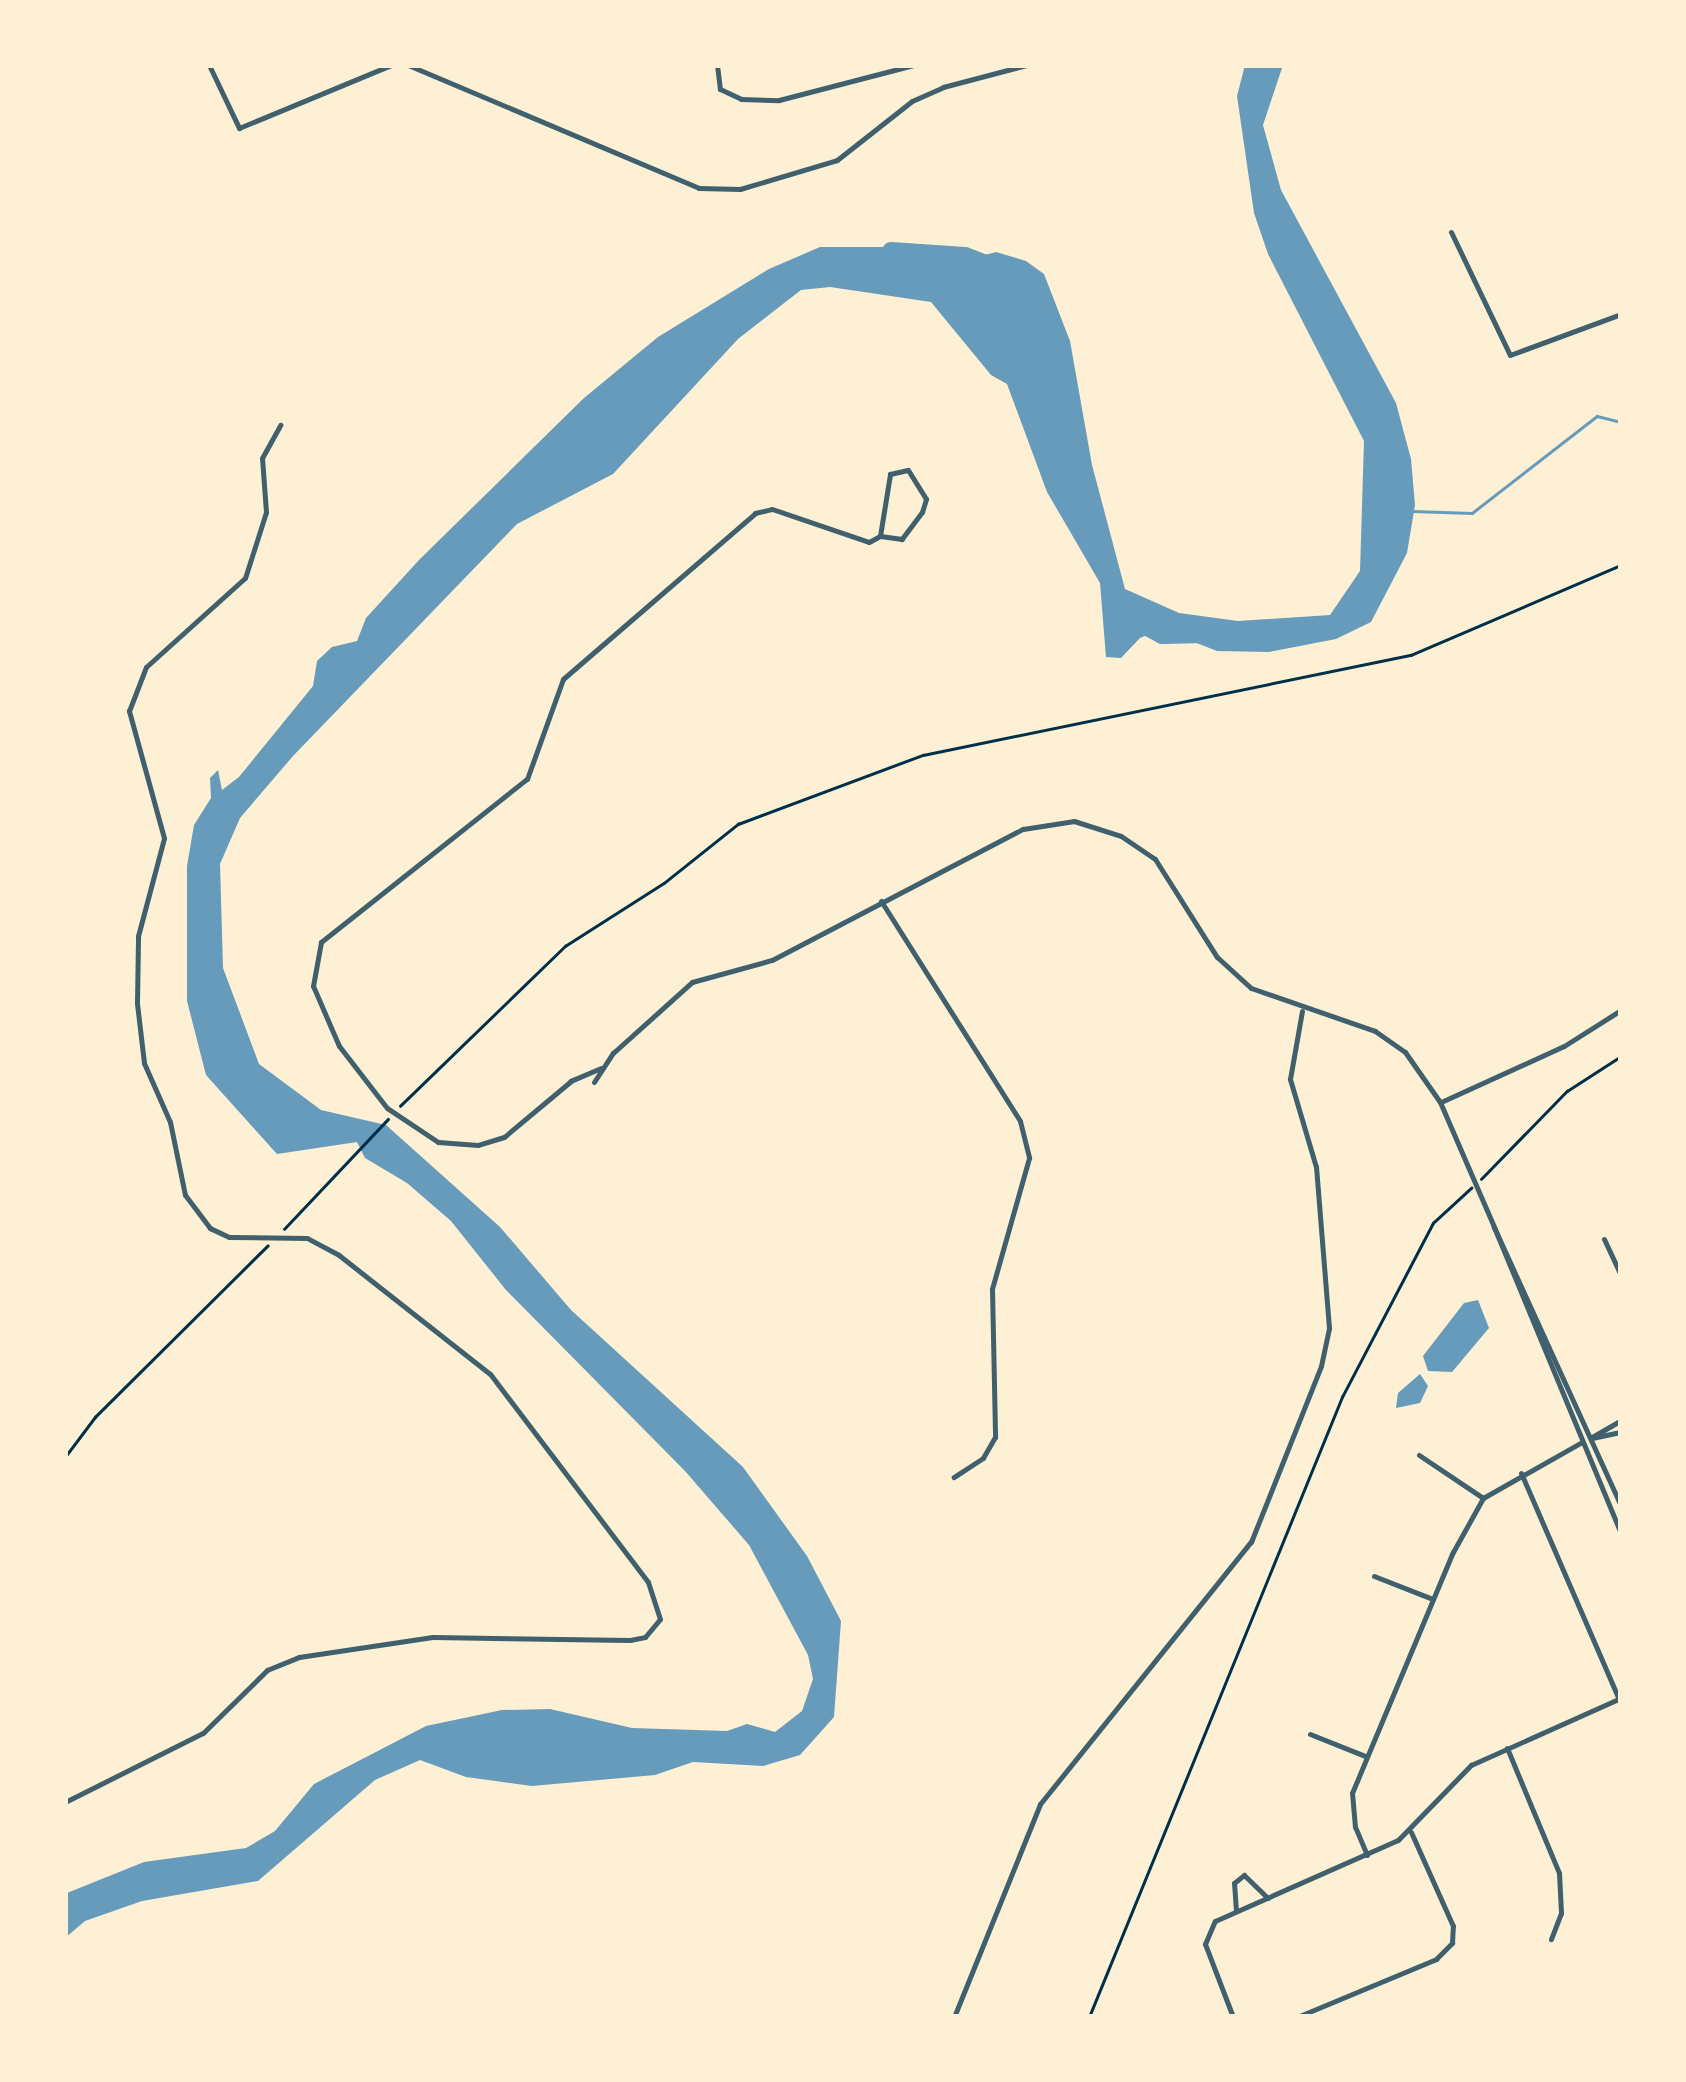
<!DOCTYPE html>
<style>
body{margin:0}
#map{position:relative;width:1686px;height:2082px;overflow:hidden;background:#fdf0d5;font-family:"IBM Plex Sans",sans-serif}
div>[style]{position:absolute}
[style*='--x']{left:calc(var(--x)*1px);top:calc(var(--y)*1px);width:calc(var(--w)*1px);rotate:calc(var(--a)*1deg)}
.water>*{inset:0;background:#669bbc}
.stream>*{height:2.5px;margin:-1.25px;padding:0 1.25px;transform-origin:1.25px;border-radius:1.25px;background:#669bbc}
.river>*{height:18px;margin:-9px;padding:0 9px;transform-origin:9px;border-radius:9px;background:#669bbc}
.path>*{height:2.5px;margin:-1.25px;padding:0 1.25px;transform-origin:1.25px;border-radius:1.25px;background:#003049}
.minor>*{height:5px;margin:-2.5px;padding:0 2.5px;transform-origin:2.5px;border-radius:2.5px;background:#3f606c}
span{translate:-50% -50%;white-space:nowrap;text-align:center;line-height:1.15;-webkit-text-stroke:9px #fdf0d5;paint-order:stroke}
.frame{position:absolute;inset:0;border:68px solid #fdf0d5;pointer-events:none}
</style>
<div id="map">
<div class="water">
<i style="clip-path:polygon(1245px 65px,1283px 65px,1263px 125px,1281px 190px,1396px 403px,1411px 459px,1415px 505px,1407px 553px,1371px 622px,1336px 639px,1269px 652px,1217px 651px,1161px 629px,1140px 638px,1121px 658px,1106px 657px,1100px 583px,1047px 492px,1007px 384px,991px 375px,931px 302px,830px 287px,801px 290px,738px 339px,613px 474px,517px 524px,293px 756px,240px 818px,220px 864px,223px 968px,259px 1064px,321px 1110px,386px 1125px,500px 1227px,571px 1310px,743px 1467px,807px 1556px,841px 1621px,834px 1717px,800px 1755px,763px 1766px,693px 1762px,655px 1775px,532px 1786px,466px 1777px,420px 1760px,375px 1780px,258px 1881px,142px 1901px,85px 1921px,65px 1938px,67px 1893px,144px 1862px,246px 1848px,275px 1831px,314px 1784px,426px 1726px,502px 1710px,550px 1709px,632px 1728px,727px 1731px,747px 1724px,775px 1732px,802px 1711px,813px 1679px,808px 1655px,749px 1545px,685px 1471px,506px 1290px,451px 1221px,407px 1183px,365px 1158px,357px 1142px,277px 1154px,206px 1075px,187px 1001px,187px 866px,194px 825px,211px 798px,210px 778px,218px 770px,222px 790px,239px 777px,313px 686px,317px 661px,332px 647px,357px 641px,366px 618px,419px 560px,584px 398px,658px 337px,769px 269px,820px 247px,882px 247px,951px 264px,996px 252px,1026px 261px,1044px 274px,1070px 341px,1092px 465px,1125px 589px,1179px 613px,1238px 621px,1330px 615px,1360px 571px,1364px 441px,1268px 254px,1254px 213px,1237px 96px)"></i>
<i style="clip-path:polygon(1478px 1300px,1489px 1328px,1452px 1372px,1428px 1371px,1423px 1356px,1464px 1303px)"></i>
<i style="clip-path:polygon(1420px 1374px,1428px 1386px,1420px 1403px,1396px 1408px,1398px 1393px)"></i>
</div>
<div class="stream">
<i style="--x:1412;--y:511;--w:60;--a:1.9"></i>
<i style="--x:1472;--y:513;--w:158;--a:-37.8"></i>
<i style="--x:1597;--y:416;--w:25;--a:14"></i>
</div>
<div class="river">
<i style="--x:891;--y:251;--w:74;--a:3.9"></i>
<i style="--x:965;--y:256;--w:30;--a:21"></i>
<i style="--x:1136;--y:621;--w:30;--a:28"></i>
<i style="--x:1162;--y:635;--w:44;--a:-1.3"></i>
</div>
<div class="path">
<i style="--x:400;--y:1106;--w:230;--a:-44.1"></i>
<i style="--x:565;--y:946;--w:117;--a:-32.5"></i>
<i style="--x:664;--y:883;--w:95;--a:-38.6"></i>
<i style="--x:738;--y:824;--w:197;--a:-20.5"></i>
<i style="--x:923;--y:755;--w:498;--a:-11.6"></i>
<i style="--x:1411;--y:655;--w:228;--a:-23.2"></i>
<i style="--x:1481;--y:1179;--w:123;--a:-45.7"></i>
<i style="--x:1567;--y:1091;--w:64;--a:-32.9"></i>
<i style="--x:284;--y:1229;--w:151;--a:-46.6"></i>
<i style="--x:65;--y:1457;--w:50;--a:-53.1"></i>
<i style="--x:95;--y:1417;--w:243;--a:-44.8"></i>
<i style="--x:1089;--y:2017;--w:670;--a:-67.8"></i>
<i style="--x:1342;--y:1397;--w:196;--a:-62.4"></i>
<i style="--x:1433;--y:1223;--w:52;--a:-42.6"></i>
</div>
<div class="minor">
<i style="--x:209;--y:65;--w:70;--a:64.5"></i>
<i style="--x:239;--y:128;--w:165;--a:-22.5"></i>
<i style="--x:408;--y:65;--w:316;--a:22.9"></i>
<i style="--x:699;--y:188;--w:41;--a:1.4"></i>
<i style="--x:740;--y:189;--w:101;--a:-16.6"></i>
<i style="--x:837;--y:160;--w:95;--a:-38.2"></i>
<i style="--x:912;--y:101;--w:34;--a:-24"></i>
<i style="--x:943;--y:87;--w:87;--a:-14.7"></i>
<i style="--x:717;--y:65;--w:24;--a:83"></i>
<i style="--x:720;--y:89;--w:23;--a:25"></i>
<i style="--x:741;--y:99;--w:38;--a:2"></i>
<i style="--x:779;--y:100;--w:138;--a:-14.6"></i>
<i style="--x:1451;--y:232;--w:136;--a:64.4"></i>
<i style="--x:1510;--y:355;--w:118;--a:-20.3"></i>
<i style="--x:881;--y:901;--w:260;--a:57.7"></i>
<i style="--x:1020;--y:1121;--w:38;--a:76"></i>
<i style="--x:1029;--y:1158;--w:136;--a:105.8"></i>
<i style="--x:992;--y:1289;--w:148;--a:88.8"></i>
<i style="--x:995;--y:1437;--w:24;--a:120"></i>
<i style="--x:983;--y:1458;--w:35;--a:147"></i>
<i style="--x:601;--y:1068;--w:33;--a:157"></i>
<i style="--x:571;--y:1081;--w:87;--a:140.1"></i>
<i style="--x:504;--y:1137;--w:27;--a:163"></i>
<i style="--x:478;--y:1145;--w:40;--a:-175.7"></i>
<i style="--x:438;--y:1142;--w:61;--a:-146.3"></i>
<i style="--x:387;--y:1108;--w:78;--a:-127.7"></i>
<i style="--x:339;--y:1046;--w:65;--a:-113.4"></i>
<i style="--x:313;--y:986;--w:45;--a:-79.7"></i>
<i style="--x:321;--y:942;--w:263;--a:-38.4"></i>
<i style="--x:527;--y:779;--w:106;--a:-70.2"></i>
<i style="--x:563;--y:679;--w:254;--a:-40.8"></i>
<i style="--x:755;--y:513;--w:17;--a:-13"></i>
<i style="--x:772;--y:509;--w:102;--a:18.8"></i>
<i style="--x:869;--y:542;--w:13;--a:-29"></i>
<i style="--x:880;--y:536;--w:63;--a:-80.8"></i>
<i style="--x:890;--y:474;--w:18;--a:-13"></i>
<i style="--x:908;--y:470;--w:34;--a:58"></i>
<i style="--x:926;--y:499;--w:14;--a:107"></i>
<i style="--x:922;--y:512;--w:34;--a:127"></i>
<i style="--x:902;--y:539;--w:22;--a:-172"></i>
<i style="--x:594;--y:1082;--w:35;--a:-57"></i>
<i style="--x:613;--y:1053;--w:106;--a:-41.9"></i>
<i style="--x:692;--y:982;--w:83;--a:-15.4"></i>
<i style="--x:772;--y:960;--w:283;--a:-27.6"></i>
<i style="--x:1023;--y:829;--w:52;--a:-8.9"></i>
<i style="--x:1074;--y:821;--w:49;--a:17.7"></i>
<i style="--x:1121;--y:836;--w:41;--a:34.1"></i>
<i style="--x:1155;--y:859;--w:116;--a:57.7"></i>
<i style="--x:1217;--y:957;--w:46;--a:42.4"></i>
<i style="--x:1251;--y:988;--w:131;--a:19.1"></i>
<i style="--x:1375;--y:1031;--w:37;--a:35"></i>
<i style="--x:1405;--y:1052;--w:61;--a:55"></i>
<i style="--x:1440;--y:1102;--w:136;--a:66.6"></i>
<i style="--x:1441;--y:1102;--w:135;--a:-24.5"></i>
<i style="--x:1564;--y:1046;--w:67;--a:-32.3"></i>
<i style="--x:1604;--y:1239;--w:40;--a:65"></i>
<i style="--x:1592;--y:1437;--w:34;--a:-30"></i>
<i style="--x:1592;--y:1438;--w:30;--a:-12"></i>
<i style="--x:1419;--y:1455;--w:77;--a:33.9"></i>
<i style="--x:1521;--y:1473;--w:252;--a:66.6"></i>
<i style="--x:1621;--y:1506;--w:307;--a:-114.5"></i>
<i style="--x:1494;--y:1227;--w:331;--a:67.5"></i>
<i style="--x:1374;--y:1576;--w:60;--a:21.4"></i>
<i style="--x:1310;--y:1734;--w:59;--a:21.8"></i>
<i style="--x:1507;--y:1748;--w:135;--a:67.4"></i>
<i style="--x:1559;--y:1873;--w:40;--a:87.1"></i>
<i style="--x:1561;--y:1913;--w:28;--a:111"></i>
<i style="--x:65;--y:1802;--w:154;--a:-26.6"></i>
<i style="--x:203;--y:1733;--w:90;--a:-44.5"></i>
<i style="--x:267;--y:1670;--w:35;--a:-22"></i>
<i style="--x:299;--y:1657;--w:135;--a:-8.5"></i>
<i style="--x:433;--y:1637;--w:197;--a:0.9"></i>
<i style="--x:630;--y:1640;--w:15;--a:-11"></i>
<i style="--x:645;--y:1637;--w:23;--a:-50"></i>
<i style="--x:660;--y:1619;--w:39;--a:-108"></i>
<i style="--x:648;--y:1582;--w:261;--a:-127.2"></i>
<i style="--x:490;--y:1374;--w:192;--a:-141.8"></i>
<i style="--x:339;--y:1255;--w:36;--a:-152"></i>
<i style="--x:307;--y:1238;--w:78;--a:-179.3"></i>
<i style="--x:229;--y:1237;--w:21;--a:-155"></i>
<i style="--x:210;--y:1228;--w:41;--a:-127.1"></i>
<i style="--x:185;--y:1195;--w:75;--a:-101.6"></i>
<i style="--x:170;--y:1122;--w:64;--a:-113.8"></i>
<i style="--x:144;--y:1063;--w:60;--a:-96.7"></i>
<i style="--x:137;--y:1003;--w:67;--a:-89.1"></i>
<i style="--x:138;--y:936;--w:101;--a:-75.1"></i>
<i style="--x:164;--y:838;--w:132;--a:-105.4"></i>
<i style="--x:129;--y:711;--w:47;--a:-68.9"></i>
<i style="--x:146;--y:667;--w:133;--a:-42"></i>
<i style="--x:245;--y:578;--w:69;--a:-72.3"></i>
<i style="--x:266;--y:512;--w:54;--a:-94.2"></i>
<i style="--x:262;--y:458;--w:38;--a:-61"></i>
<i style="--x:1367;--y:1855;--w:30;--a:-113"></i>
<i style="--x:1355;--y:1827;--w:34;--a:-95"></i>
<i style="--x:1352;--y:1793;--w:261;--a:-67.3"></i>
<i style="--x:1453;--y:1552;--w:62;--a:-60.9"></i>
<i style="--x:1483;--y:1498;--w:114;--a:-29.5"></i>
<i style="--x:1236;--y:1911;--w:28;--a:-94"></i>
<i style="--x:1234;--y:1883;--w:13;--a:-39"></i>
<i style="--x:1244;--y:1875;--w:33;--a:44"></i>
<i style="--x:954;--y:2017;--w:230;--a:-68"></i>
<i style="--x:1040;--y:1804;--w:336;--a:-51.2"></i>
<i style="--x:1251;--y:1542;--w:189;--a:-68.3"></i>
<i style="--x:1321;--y:1366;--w:39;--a:-78"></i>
<i style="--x:1329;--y:1328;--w:162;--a:-94.6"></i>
<i style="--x:1316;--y:1167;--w:92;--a:-106.5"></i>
<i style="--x:1290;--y:1079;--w:69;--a:-80"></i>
<i style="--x:1233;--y:2017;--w:78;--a:-111"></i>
<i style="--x:1205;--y:1944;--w:25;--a:-67"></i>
<i style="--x:1215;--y:1921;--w:200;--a:-23.9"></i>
<i style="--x:1398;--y:1840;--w:105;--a:-45.8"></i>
<i style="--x:1471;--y:1765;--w:164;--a:-24.1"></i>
<i style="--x:1297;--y:2017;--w:151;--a:-22.6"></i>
<i style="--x:1436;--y:1959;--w:23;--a:-45"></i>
<i style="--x:1452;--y:1943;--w:17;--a:-87"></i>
<i style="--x:1453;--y:1926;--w:103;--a:-114.1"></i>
</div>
<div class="frame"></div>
</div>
